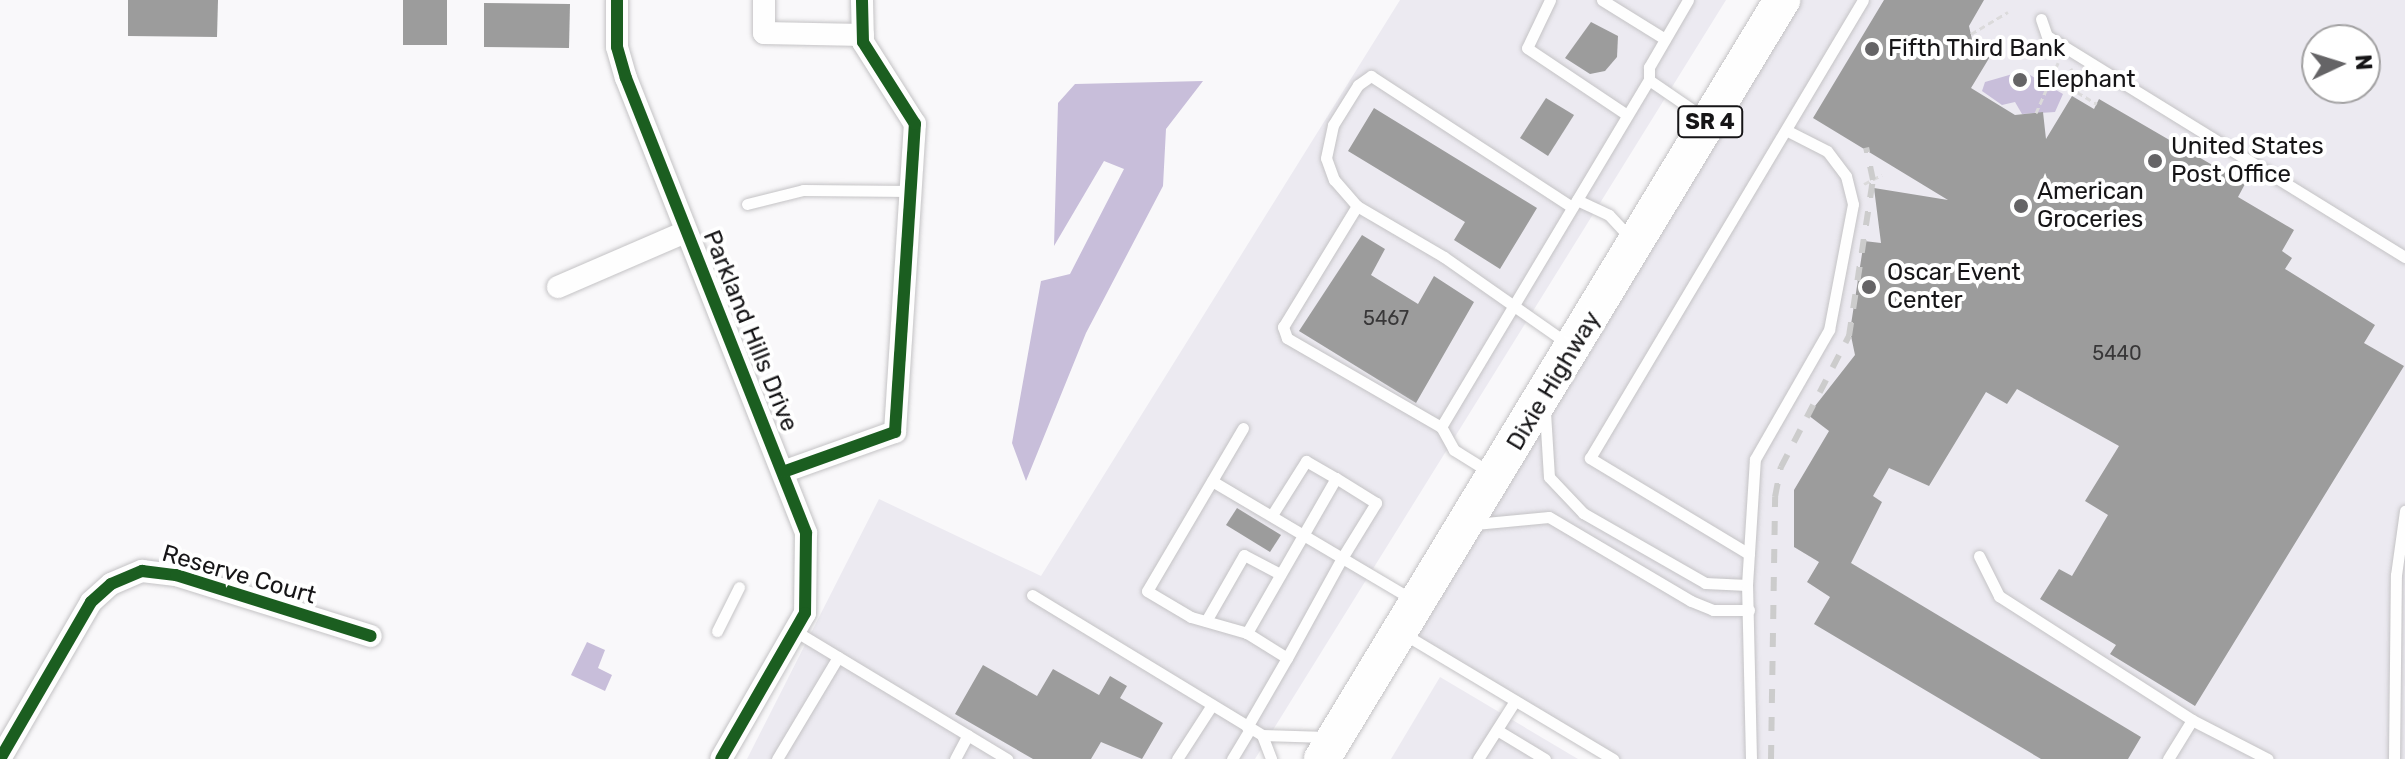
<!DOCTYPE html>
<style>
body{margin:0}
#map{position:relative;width:2405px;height:759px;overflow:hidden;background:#f9f8fa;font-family:Rubik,sans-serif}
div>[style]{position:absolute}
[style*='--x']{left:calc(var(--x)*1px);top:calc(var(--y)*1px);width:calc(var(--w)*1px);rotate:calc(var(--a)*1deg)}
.built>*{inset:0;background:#eceaf1}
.water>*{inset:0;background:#c8beda}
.building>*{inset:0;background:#9c9c9c}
.path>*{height:3px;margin-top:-1.5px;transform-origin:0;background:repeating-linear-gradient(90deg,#dbdadb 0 6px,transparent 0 10px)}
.roads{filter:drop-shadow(0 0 2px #c4c3c5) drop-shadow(0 0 2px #c4c3c5)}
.service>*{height:11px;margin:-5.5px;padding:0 5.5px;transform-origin:5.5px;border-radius:5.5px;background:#fefefe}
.minor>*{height:22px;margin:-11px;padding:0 11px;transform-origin:11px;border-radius:11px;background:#fefefe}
.primary>*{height:36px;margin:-18px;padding:0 18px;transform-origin:18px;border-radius:18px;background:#fefefe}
.rail>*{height:6px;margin-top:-3px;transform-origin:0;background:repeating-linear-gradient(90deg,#ccc 0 14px,transparent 0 28px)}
.cycleway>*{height:12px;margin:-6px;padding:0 6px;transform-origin:6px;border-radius:6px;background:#1b5e20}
.dots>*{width:22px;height:22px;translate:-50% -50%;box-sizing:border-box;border:4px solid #fff;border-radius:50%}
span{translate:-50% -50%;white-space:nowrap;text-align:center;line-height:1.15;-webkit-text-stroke:8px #fff;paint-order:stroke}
.number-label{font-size:20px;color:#383738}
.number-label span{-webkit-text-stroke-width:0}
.shield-label span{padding:2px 6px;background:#fff;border:2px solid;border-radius:6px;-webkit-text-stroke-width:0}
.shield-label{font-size:22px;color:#161517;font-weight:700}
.poi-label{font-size:24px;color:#161517}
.left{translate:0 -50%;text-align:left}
.street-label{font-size:24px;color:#161517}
.north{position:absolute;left:2301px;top:24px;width:80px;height:80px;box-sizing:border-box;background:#fff;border:2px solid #a2a1a2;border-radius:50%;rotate:86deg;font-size:22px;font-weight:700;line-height:32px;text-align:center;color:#161517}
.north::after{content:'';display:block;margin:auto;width:28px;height:36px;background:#656466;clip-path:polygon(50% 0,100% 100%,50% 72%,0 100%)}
</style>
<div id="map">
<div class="built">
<i style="clip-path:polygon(1400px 0,1726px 0,1255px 759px,747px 759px,879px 499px,1041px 576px)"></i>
<i style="clip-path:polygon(evenodd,1782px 0,2405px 0,2405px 759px,1613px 759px,1401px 632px,1782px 0,2317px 40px,2365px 40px,2365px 88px,2317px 88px,2317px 40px)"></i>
<i style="clip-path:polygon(1440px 677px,1578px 759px,1391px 759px)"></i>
</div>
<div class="water">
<i style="clip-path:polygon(2023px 71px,2063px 94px,2055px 112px,2022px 114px,2015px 102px,2002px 105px,1982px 91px,1985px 82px)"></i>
<i style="clip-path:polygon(1203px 81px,1166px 129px,1163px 186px,1086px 333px,1026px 481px,1012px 443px,1041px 281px,1070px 274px,1124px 169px,1104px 161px,1054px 246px,1058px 103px,1075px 84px)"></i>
<i style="clip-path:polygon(587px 642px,605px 650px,598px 668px,612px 675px,605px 691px,571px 675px)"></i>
</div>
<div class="building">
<i style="clip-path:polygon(128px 0,218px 0,217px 37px,128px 36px)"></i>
<i style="clip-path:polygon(403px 0,447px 0,447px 45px,403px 45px)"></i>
<i style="clip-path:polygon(1884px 0,1984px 0,1969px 26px,1973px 44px,1991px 55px,1971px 88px,2015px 115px,2043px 112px,2046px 139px,2072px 96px,2094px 109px,2099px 99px,2245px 184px,2238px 197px,2294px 230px,2282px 251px,2292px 258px,2285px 269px,2375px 325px,2364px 343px,2404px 366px,2195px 706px,2110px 654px,2116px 645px,2040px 599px,2059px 569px,2072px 576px,2108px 515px,2085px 501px,2119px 446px,2017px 389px,2007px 404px,1986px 392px,1929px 486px,1889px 468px,1873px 496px,1882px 502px,1851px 563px,2141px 737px,2128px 759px,2041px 759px,1814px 624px,1830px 597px,1807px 582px,1819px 562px,1794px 547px,1794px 490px,1829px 431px,1808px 415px,1855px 355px,1850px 331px,1864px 241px,1881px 243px,1874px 188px,1948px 200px,1813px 118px)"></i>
<i style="clip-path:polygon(484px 3px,570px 4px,569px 48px,484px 47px)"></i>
<i style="clip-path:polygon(1591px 22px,1618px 36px,1617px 57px,1605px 71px,1590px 74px,1565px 58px)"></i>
<i style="clip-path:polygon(1546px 98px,1574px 115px,1548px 156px,1520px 138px)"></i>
<i style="clip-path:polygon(1374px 108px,1537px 208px,1500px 269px,1454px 240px,1465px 222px,1348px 151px)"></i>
<i style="clip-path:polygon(1362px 235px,1385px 249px,1371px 275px,1418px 304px,1434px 276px,1474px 302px,1416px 403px,1299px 331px)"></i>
<i style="clip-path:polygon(1237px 508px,1281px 535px,1270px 552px,1226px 525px)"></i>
<i style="clip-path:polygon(983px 665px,1037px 696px,1053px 669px,1099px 695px,1110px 676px,1127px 686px,1120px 698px,1163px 723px,1142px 759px,1101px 742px,1091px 759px,1033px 759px,955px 714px)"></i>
</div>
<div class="path">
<i style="--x:1971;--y:34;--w:43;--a:-30.7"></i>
<i style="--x:2071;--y:68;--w:25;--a:76"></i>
<i style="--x:2077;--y:92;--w:23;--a:31"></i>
<i style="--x:2036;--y:113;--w:55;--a:-66.3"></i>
<i style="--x:1864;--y:184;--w:20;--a:-27"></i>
</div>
<div class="roads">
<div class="service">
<i style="--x:1550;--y:0;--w:53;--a:115.6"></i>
<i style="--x:1527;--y:48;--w:120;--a:33.8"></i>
<i style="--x:1602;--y:0;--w:74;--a:31.8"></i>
<i style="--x:1688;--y:0;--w:78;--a:120.2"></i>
<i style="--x:1649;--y:67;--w:13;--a:90"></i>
<i style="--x:1649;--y:80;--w:69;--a:34.4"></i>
<i style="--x:2041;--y:19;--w:18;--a:71"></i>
<i style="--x:2047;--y:36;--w:421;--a:31.7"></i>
<i style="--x:1577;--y:200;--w:35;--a:25"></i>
<i style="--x:1609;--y:215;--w:33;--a:47"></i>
<i style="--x:747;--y:204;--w:58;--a:-14"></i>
<i style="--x:803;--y:190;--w:107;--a:0.5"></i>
<i style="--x:1357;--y:206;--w:35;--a:-131"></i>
<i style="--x:1334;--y:180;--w:23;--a:-110"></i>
<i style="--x:1326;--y:158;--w:34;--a:-78"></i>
<i style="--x:1333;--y:125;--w:47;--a:-58"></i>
<i style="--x:1358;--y:85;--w:16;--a:-35"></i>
<i style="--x:1371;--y:76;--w:240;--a:33.1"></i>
<i style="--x:1545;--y:412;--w:65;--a:86.5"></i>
<i style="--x:1549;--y:477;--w:50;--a:46.6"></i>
<i style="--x:1583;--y:513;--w:141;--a:29.8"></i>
<i style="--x:1705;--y:583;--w:42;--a:2.7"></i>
<i style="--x:1441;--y:427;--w:178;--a:-150"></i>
<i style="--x:1287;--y:338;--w:12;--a:-110"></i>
<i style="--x:1283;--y:327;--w:142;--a:-58.6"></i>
<i style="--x:1357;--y:206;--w:101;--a:30.4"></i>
<i style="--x:1444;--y:257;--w:150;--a:35"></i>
<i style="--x:1243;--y:428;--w:189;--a:120.5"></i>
<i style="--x:1147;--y:591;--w:51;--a:30.6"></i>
<i style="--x:1191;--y:617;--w:58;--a:15.9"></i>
<i style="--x:1491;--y:473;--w:44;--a:-148.1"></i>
<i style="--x:1454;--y:450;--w:26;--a:-119"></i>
<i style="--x:1441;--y:427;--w:405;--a:-59.1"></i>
<i style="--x:1212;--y:481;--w:236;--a:30.6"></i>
<i style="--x:1272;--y:515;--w:64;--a:-57.8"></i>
<i style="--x:1306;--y:461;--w:34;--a:30"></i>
<i style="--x:1475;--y:524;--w:74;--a:-5.4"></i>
<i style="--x:1549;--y:517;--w:165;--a:30.6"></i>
<i style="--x:1691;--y:601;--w:24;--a:22"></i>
<i style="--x:1713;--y:610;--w:36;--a:0"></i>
<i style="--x:1749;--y:554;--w:186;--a:-148.9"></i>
<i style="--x:1590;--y:458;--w:533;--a:-59.2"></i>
<i style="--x:1979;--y:556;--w:45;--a:63.4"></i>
<i style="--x:1999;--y:596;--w:229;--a:32.7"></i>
<i style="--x:2192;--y:720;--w:85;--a:27.2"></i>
<i style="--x:1032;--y:595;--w:269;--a:31.3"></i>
<i style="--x:1262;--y:735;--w:65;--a:1.8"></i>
<i style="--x:1206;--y:621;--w:76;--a:-60.1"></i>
<i style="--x:1244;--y:555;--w:41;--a:27.8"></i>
<i style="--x:717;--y:631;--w:49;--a:-63.4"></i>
<i style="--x:795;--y:631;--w:248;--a:31.1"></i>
<i style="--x:1404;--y:634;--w:244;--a:30.9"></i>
<i style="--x:1247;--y:727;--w:80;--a:-59.9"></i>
<i style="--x:1287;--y:658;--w:114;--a:-61.2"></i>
<i style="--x:1342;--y:558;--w:65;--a:-58.3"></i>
<i style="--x:1376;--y:503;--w:47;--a:-148"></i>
<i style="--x:1336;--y:478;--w:179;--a:119.9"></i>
<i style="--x:1247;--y:633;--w:47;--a:32"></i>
<i style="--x:1497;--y:730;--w:56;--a:31.1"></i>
<i style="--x:1262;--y:735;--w:26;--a:69"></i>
<i style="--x:777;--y:759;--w:119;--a:-59.1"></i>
<i style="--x:955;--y:759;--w:27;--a:-62"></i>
<i style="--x:1177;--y:759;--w:64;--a:-57.1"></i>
<i style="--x:1232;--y:759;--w:35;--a:-59"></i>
<i style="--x:1478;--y:759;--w:69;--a:-57.5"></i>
<i style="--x:1751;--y:759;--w:174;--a:-91.3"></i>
<i style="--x:1747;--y:585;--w:126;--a:-86.4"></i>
<i style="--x:1755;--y:459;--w:149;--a:-60.2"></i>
<i style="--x:1829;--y:330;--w:128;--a:-79.2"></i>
<i style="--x:1853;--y:204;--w:29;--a:-104"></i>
<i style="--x:1846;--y:176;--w:31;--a:-127"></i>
<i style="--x:1827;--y:151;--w:46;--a:-152.9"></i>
<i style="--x:2168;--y:759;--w:46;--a:-58.4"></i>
<i style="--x:2394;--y:759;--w:184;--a:-89.4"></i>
<i style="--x:2396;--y:575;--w:65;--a:-82"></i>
</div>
<div class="minor">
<i style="--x:617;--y:0;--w:47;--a:90"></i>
<i style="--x:617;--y:47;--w:32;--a:74"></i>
<i style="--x:626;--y:78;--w:489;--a:68.4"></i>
<i style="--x:806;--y:533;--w:80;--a:90.7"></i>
<i style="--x:805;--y:613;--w:168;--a:119.9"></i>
<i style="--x:764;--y:0;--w:33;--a:90"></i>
<i style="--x:764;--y:33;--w:99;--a:1.2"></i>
<i style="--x:558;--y:287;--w:138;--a:-23.4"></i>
<i style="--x:783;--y:472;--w:119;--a:-19.7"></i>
<i style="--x:895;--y:432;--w:309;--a:-86.3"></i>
<i style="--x:915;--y:124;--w:97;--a:-122.4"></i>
<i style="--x:863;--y:42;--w:42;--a:-91.4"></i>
<i style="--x:0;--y:759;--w:181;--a:-59.9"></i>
<i style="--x:91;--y:602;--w:27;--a:-42"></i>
<i style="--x:111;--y:584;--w:34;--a:-23"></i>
<i style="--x:142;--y:571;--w:34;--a:7"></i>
<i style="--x:176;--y:575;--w:204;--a:17.4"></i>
</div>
<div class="primary">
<i style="--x:1322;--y:759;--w:888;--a:-58.78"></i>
</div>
</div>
<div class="rail">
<i style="--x:1771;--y:759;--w:262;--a:-89.1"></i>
<i style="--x:1775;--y:497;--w:31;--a:-79"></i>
<i style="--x:1781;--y:467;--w:148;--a:-62.6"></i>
<i style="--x:1849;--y:336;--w:158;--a:-81.3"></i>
<i style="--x:1873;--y:180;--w:33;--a:-102"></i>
</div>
<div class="cycleway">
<i style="--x:617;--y:0;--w:47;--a:90"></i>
<i style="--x:617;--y:47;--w:32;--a:74"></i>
<i style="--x:626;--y:78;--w:489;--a:68.4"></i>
<i style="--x:806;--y:533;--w:80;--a:90.7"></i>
<i style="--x:805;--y:613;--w:168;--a:119.9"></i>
<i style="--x:783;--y:472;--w:119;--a:-19.7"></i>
<i style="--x:895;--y:432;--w:309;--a:-86.3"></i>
<i style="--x:915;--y:124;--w:97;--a:-122.4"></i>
<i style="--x:863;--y:42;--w:42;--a:-91.4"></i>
<i style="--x:0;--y:759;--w:181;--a:-59.9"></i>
<i style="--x:91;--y:602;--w:27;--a:-42"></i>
<i style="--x:111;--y:584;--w:34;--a:-23"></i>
<i style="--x:142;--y:571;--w:34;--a:7"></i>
<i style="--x:176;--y:575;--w:204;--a:17.4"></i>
</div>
<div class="dots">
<i style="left:1872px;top:49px;background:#656466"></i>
<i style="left:2020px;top:80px;background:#656466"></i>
<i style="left:2155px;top:161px;background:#656466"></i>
<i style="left:2021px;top:206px;background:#656466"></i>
<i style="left:1869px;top:287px;background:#656466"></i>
</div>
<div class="number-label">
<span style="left:1386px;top:318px">5467</span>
<span style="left:2117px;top:353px">5440</span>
</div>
<div class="shield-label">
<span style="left:1710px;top:122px">SR 4</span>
</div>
<div class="poi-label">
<span class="left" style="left:1888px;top:49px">Fifth Third Bank</span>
<span class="left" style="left:2036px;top:80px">Elephant</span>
<span class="left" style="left:2171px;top:161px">United States<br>Post Office</span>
<span class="left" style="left:2037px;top:206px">American<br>Groceries</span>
<span class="left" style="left:1887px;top:287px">Oscar Event<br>Center</span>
</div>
<div class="street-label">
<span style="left:750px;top:331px;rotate:68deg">Parkland Hills Drive</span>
<span style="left:1554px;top:381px;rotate:-59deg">Dixie Highway</span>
<span style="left:239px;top:575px;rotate:16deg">Reserve Court</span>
</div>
<div class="north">N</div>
</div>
